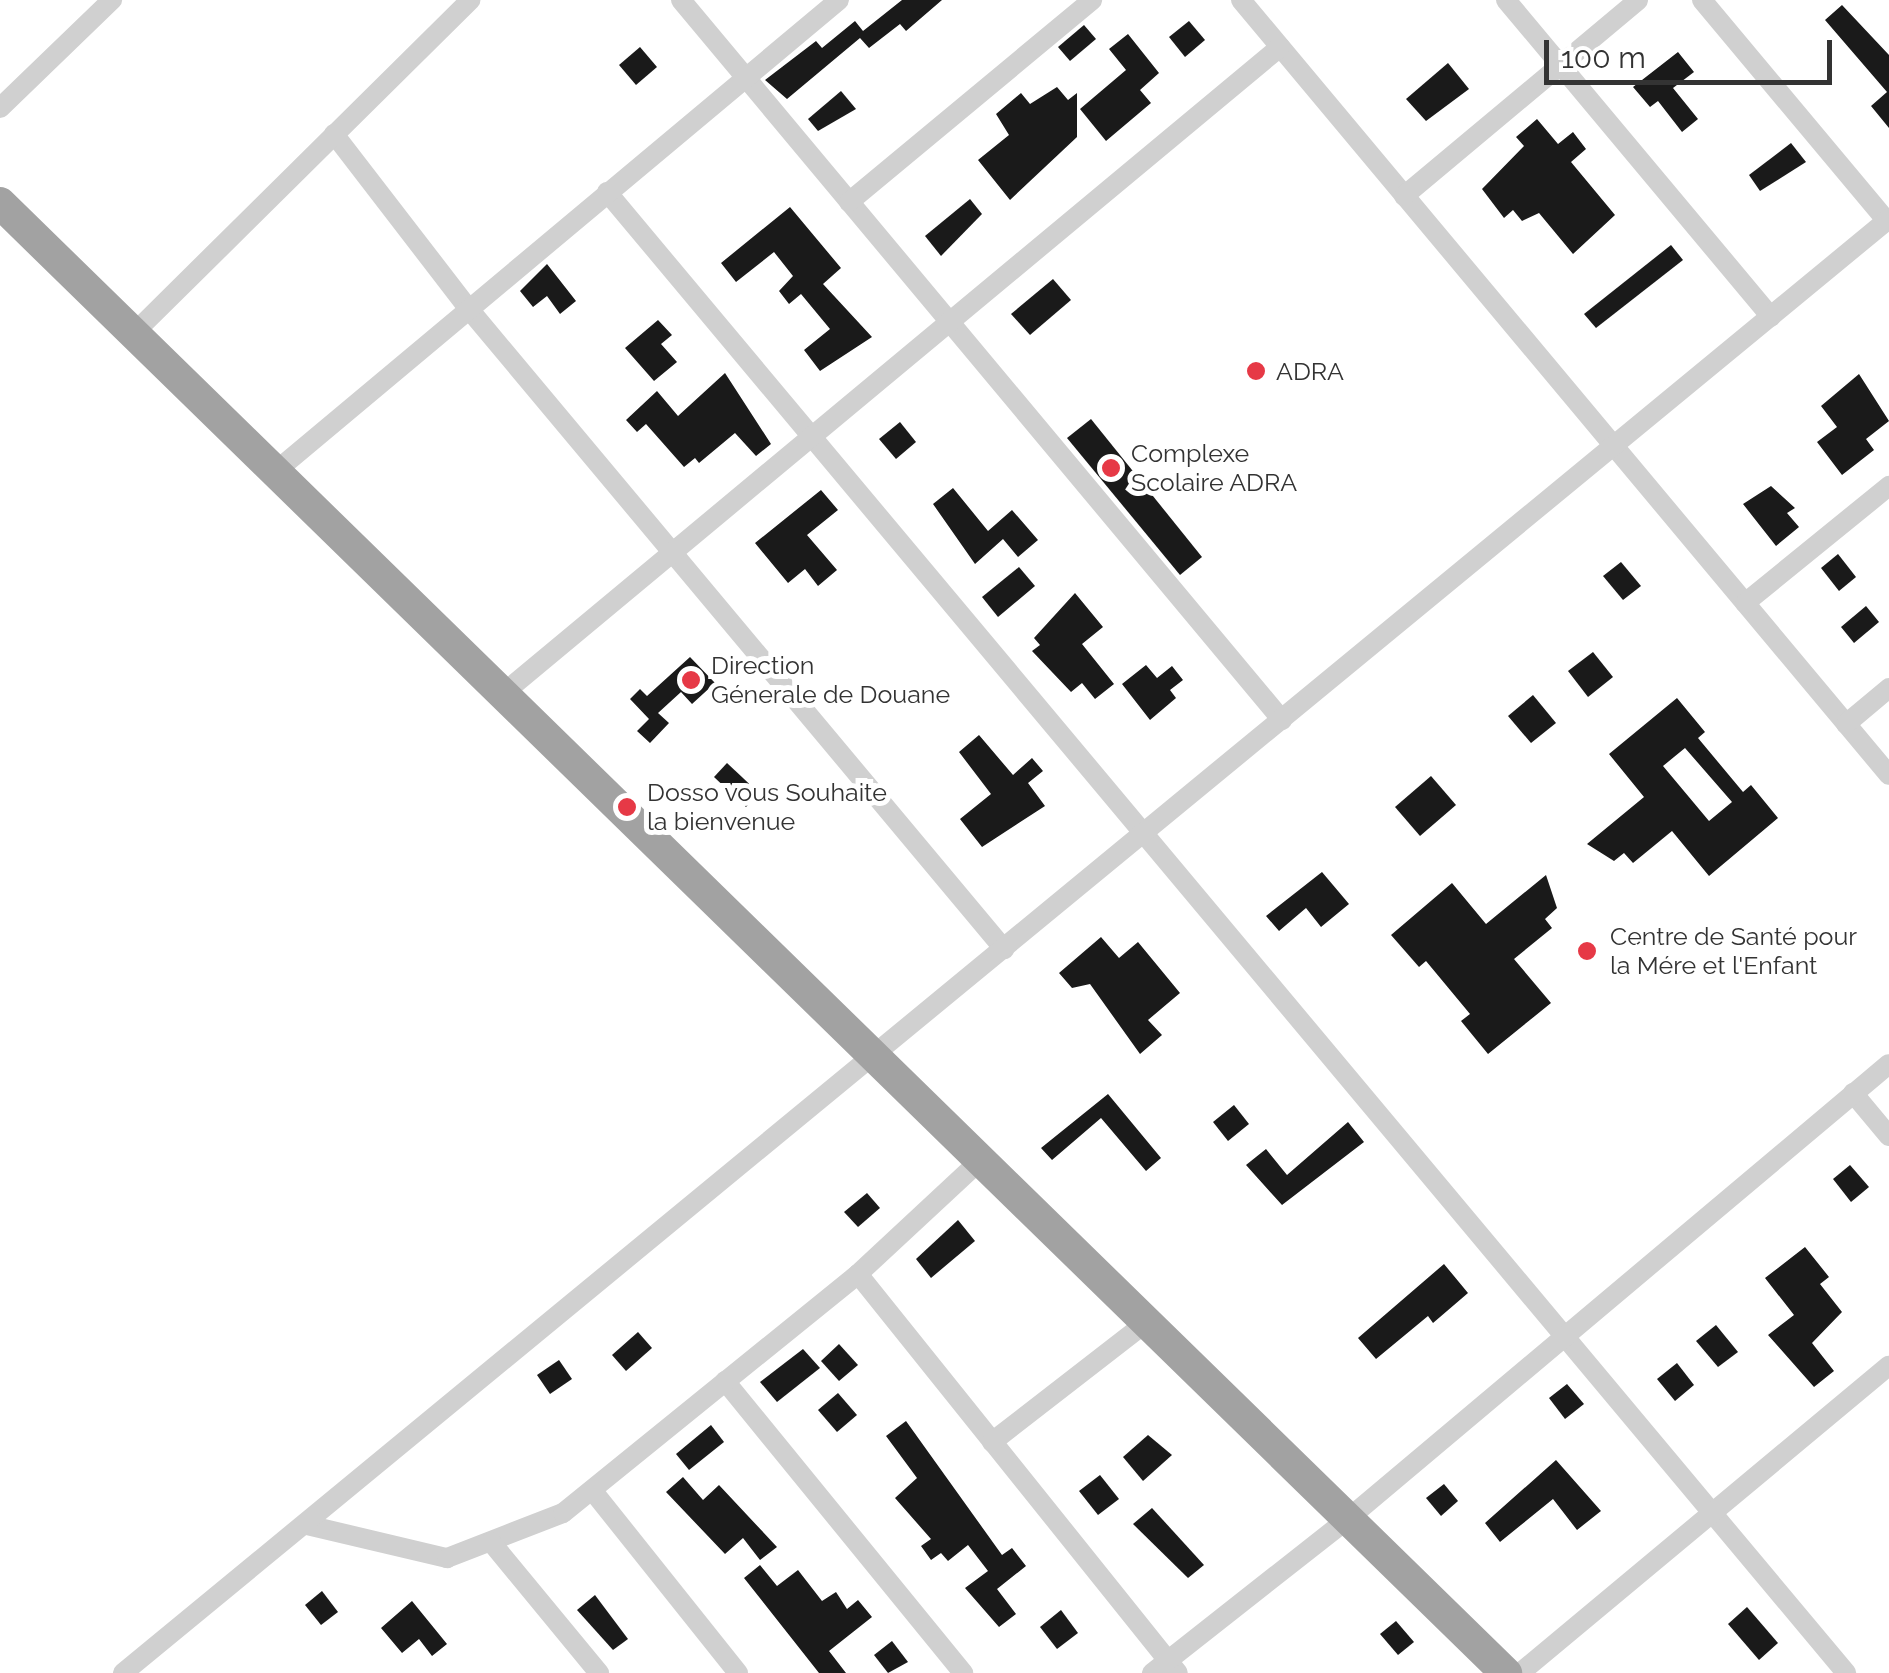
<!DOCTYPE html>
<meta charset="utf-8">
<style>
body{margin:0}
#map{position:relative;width:1889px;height:1673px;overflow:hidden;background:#fff;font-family:Raleway,sans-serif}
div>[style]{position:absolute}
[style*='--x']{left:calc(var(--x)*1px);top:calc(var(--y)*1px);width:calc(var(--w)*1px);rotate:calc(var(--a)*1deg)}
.building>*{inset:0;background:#1a1a1a}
.minor>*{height:20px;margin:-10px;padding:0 10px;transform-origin:10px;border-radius:10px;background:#d0d0d0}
.trunk>*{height:32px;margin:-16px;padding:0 16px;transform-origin:16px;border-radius:16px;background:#a2a2a2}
.dots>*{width:28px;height:28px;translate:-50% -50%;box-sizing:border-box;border:5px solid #fff;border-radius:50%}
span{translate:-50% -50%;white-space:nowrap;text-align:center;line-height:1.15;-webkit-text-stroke:10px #fff;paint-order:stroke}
.poi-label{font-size:25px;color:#333}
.left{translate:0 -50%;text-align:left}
.scale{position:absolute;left:1544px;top:40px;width:288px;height:45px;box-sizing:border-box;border:5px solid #333;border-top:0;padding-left:12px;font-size:30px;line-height:35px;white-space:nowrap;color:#333;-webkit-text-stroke:8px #fff;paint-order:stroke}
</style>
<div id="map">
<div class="building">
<i style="clip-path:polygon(902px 0,942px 0,906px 31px,900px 24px,869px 48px,860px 38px,787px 99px,765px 80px,816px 41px,822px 48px,855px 21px,863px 31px)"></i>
<i style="clip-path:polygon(1842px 5px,1889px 55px,1889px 128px,1871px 106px,1887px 92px,1825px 20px)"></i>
<i style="clip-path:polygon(1189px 21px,1205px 40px,1185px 57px,1169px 37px)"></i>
<i style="clip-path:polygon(1084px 25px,1096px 39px,1070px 61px,1058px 47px)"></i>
<i style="clip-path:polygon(1128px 34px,1159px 73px,1140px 90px,1151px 103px,1106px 141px,1080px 109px,1126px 70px,1109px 49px)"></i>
<i style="clip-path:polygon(640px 47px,657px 67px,636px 85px,619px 65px)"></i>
<i style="clip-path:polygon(1678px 52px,1694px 72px,1673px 88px,1698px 119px,1682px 132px,1658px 101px,1650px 107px,1633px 87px)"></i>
<i style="clip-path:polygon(1448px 63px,1469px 89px,1426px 121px,1406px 99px)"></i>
<i style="clip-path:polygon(1057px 87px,1068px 100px,1077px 93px,1077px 137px,1010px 200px,978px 160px,1009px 135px,996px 114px,1021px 93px,1030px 104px)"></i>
<i style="clip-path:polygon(841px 91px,856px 109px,818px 131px,808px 119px)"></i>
<i style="clip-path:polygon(1537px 119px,1558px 144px,1573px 132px,1586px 149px,1571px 162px,1615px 215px,1573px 254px,1539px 213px,1522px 221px,1513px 210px,1504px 218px,1482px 189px,1524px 146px,1516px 137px)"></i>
<i style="clip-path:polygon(1791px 143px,1806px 162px,1760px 191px,1749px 175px)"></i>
<i style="clip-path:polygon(970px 199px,982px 214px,941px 256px,925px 236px)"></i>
<i style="clip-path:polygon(790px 207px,841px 268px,823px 284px,872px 337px,820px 371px,804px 350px,830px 329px,801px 294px,789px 304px,779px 291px,793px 276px,774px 252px,736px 282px,721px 263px)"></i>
<i style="clip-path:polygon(1671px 245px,1683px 260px,1596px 328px,1584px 314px)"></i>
<i style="clip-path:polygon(547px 264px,576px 301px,560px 314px,547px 296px,533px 307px,520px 291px)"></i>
<i style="clip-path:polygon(1053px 279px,1071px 300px,1030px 335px,1011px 314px)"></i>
<i style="clip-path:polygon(658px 320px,672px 335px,661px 344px,677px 362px,654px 381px,625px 348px)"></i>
<i style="clip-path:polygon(725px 373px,771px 444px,756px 456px,735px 433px,699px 463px,695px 458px,684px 467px,646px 424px,637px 432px,626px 420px,657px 391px,678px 416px)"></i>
<i style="clip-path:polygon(1859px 374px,1889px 421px,1866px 439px,1874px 450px,1842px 475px,1817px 442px,1837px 427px,1821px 406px)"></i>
<i style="clip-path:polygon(1091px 419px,1202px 557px,1180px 575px,1067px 438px)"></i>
<i style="clip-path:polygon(900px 422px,916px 442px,896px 459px,879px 439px)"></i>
<i style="clip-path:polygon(1771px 486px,1795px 508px,1787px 513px,1799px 527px,1776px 546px,1743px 504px)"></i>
<i style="clip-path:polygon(953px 488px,988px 531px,1012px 510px,1038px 540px,1018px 557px,1003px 539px,975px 564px,933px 504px)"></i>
<i style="clip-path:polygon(821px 490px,838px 510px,807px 535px,837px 570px,818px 586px,805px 569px,788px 583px,755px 543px)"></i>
<i style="clip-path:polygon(1838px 554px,1856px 577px,1839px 591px,1821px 568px)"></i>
<i style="clip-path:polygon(1621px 562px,1641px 586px,1623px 600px,1603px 576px)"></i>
<i style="clip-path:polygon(1019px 567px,1035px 586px,998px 617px,982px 597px)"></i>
<i style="clip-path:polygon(1075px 593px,1103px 627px,1082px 644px,1114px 684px,1095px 699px,1082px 683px,1071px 692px,1032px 651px,1040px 645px,1034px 638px)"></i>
<i style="clip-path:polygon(1866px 606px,1879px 622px,1854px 643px,1841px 627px)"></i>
<i style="clip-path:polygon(1593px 652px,1613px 677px,1588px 697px,1568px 671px)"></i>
<i style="clip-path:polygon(690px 657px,715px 683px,692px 704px,681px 692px,658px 713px,669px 723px,650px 743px,637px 731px,649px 719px,630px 699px,640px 689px,647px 696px)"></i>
<i style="clip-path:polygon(1146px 665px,1157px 678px,1172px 666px,1183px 680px,1170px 690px,1176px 698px,1150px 720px,1122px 684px)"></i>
<i style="clip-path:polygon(1533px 695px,1556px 723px,1531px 743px,1508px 716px)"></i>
<i style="clip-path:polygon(evenodd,1677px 698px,1705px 732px,1698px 738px,1743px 792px,1751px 785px,1778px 818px,1709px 876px,1672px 831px,1633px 863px,1624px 853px,1614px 861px,1587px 844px,1644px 797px,1609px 754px,1677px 698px,1685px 748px,1732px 802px,1709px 821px,1663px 766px,1685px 748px)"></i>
<i style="clip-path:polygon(979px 735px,1013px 775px,1032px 758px,1043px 771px,1028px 783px,1045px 806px,982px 847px,960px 819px,991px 794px,959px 752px)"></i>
<i style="clip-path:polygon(727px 763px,759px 793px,746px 807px,714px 777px)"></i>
<i style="clip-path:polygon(1431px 776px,1456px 805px,1420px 836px,1395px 807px)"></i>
<i style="clip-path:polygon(1322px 872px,1349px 904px,1321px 927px,1306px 908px,1279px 931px,1266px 916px)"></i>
<i style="clip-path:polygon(1546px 875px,1557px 908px,1545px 919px,1552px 928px,1514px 959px,1551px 1003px,1488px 1054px,1461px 1021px,1470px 1014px,1426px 961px,1419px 967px,1391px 935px,1452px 883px,1486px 924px)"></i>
<i style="clip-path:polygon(1101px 937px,1119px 958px,1138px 942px,1180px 993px,1148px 1020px,1162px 1035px,1140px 1054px,1090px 984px,1072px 988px,1059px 973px)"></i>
<i style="clip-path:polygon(1108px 1094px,1161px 1158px,1146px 1171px,1101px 1118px,1052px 1160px,1041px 1148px)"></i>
<i style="clip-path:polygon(1234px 1105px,1249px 1124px,1228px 1141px,1213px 1122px)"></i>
<i style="clip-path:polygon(1348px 1122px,1364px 1142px,1282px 1205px,1246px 1165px,1266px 1149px,1287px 1175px)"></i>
<i style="clip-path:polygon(1850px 1165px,1869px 1187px,1851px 1202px,1833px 1179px)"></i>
<i style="clip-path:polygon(867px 1193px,880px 1208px,858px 1227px,844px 1212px)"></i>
<i style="clip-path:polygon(958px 1220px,975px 1241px,931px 1278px,916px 1259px)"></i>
<i style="clip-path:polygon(1805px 1247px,1829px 1277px,1820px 1284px,1842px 1312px,1812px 1343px,1834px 1371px,1814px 1387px,1768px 1335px,1794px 1315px,1765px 1278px)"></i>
<i style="clip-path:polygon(1444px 1264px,1468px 1293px,1433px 1323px,1428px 1316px,1376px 1359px,1358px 1338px)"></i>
<i style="clip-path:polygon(1716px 1325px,1738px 1352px,1718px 1367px,1696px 1341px)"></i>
<i style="clip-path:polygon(638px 1332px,652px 1348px,626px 1371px,612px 1355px)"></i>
<i style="clip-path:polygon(839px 1344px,858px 1365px,839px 1381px,821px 1361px)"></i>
<i style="clip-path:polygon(803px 1349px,820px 1368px,777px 1402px,760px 1382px)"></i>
<i style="clip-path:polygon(559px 1360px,572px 1379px,550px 1394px,537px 1375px)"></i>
<i style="clip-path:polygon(1677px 1363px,1694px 1385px,1675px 1401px,1657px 1379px)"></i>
<i style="clip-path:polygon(1567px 1384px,1584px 1404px,1565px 1419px,1549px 1398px)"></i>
<i style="clip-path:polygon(838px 1393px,857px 1415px,837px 1432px,818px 1410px)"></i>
<i style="clip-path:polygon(906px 1421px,1002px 1555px,1012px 1548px,1026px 1566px,997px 1589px,1016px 1614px,999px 1627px,965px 1588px,988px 1571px,968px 1545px,948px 1561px,941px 1553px,931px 1560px,921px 1546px,931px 1539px,895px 1498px,917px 1478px,886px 1436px)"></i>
<i style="clip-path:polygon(711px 1425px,724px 1442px,689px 1470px,676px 1454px)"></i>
<i style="clip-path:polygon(1148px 1435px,1172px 1455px,1143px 1481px,1123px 1457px)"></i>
<i style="clip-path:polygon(1556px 1460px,1601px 1511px,1577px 1530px,1553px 1499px,1500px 1542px,1485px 1523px)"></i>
<i style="clip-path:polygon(1100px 1475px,1119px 1499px,1098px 1515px,1079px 1491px)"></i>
<i style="clip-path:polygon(683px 1477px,703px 1500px,719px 1485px,777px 1547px,760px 1560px,743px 1538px,725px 1554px,666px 1492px)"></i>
<i style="clip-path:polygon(1444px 1484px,1458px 1501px,1441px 1516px,1426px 1498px)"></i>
<i style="clip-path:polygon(1152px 1508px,1204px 1565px,1188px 1578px,1133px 1524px)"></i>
<i style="clip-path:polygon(760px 1565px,777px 1586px,798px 1570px,822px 1601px,836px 1592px,847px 1609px,858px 1600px,872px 1617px,829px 1651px,846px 1673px,819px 1673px,744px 1578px)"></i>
<i style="clip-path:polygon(322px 1591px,338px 1612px,321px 1625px,305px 1605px)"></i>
<i style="clip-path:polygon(595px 1595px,628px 1639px,613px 1650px,577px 1610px)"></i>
<i style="clip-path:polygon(412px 1601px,447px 1644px,432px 1656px,419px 1639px,402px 1653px,381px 1628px)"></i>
<i style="clip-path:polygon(1747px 1607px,1778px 1643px,1759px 1660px,1728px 1624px)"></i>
<i style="clip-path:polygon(1061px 1610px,1078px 1633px,1057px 1649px,1040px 1627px)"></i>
<i style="clip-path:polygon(1396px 1621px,1414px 1642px,1398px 1655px,1380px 1634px)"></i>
<i style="clip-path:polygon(892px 1641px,908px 1662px,888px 1673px,874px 1655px)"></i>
</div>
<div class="minor">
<i style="--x:681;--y:0;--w:938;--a:50.15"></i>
<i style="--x:1241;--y:0;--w:1010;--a:50.1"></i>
<i style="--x:1506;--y:0;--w:413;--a:50.1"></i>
<i style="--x:1702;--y:0;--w:288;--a:50.1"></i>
<i style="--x:0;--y:108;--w:156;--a:-44"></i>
<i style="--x:334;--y:134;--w:220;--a:52.4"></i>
<i style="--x:468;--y:308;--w:836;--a:50.1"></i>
<i style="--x:607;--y:192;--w:1931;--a:50.08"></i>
<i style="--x:1404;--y:196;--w:305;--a:-39.9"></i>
<i style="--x:849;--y:202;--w:316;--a:-39.7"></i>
<i style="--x:135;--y:332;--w:472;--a:-44.7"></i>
<i style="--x:276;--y:471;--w:734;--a:-39.92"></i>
<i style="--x:1745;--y:603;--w:186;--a:-39.1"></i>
<i style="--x:506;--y:691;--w:1007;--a:-39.76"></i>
<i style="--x:1846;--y:724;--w:56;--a:-39.9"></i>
<i style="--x:1853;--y:1093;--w:56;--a:50.1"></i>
<i style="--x:858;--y:1274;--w:511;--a:51.27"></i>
<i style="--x:725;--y:1381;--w:377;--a:50.8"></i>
<i style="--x:992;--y:1442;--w:199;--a:-37.8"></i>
<i style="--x:592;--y:1490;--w:234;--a:51.4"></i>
<i style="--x:307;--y:1525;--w:144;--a:13.3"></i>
<i style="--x:447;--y:1558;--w:124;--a:-21.2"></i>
<i style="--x:563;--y:1513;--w:380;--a:-39"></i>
<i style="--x:858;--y:1274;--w:172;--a:-42.9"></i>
<i style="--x:491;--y:1542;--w:170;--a:50.5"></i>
<i style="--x:123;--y:1673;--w:2288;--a:-39.47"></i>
<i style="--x:1152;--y:1673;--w:251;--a:-38.2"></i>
<i style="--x:1349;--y:1518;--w:705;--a:-40.06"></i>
<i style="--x:1520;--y:1673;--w:480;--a:-39.8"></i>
</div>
<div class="trunk">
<i style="--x:0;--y:203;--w:2105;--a:44.31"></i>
</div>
<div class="dots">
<i style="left:1256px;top:371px;background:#e63946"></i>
<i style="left:1111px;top:468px;background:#e63946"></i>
<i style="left:691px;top:680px;background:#e63946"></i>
<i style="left:627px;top:807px;background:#e63946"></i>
<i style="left:1587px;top:951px;background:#e63946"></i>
</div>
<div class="poi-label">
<span class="left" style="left:1276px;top:371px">ADRA</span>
<span class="left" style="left:1131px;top:468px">Complexe<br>Scolaire ADRA</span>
<span class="left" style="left:711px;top:680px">Direction<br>Génerale de Douane</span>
<span class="left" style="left:647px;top:807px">Dosso vous Souhaite<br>la bienvenue</span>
<span class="left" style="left:1610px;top:951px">Centre de Santé pour<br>la Mére et l'Enfant</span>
</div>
<div class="scale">100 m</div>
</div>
